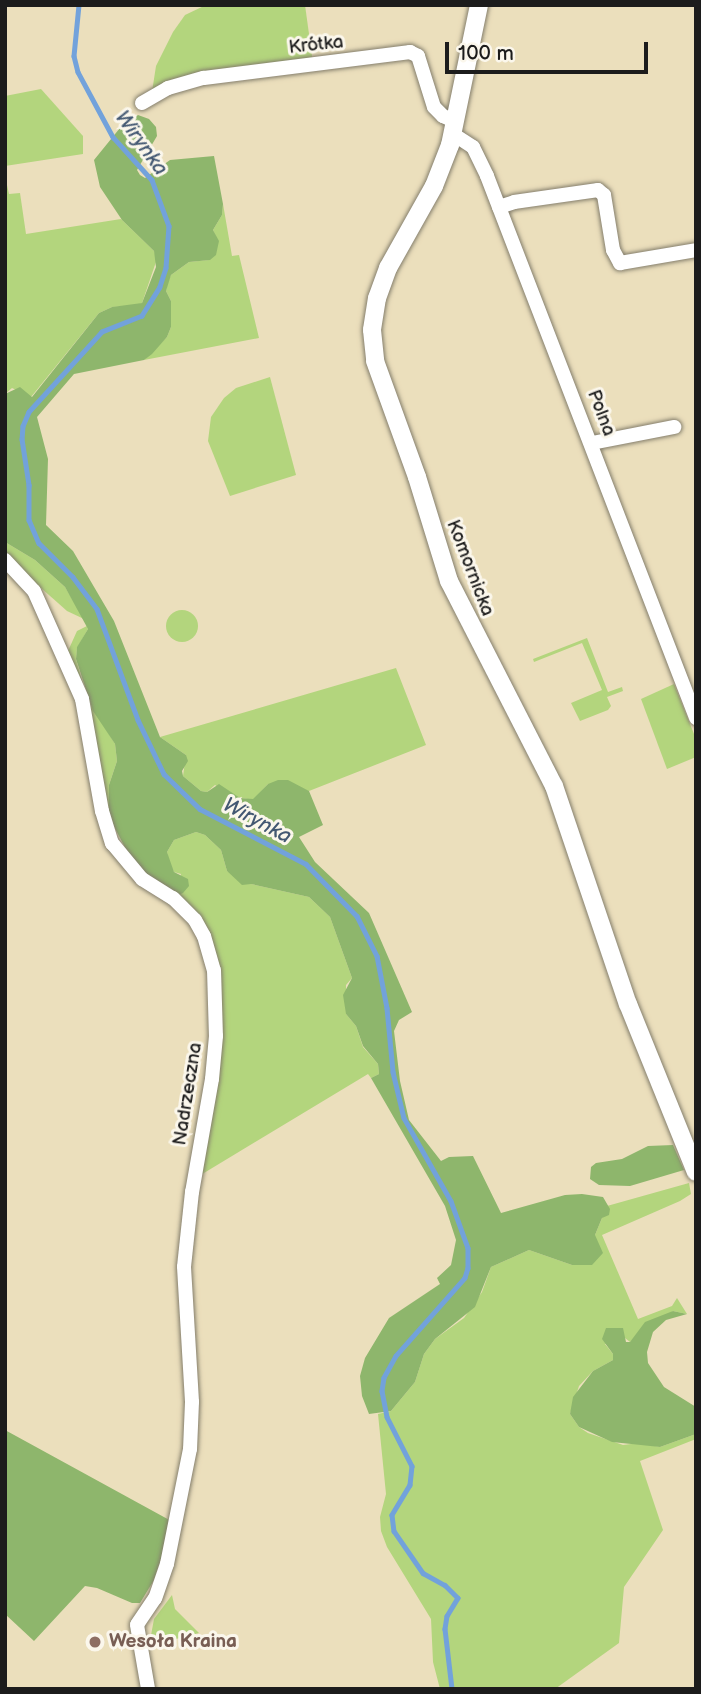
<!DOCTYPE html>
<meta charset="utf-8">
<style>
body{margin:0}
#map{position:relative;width:701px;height:1694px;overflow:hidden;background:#ebdfbc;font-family:"Balsamiq Sans",sans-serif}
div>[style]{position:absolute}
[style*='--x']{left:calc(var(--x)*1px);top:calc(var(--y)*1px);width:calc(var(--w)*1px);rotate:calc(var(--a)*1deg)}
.green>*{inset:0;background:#b3d57d}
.round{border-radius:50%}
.forest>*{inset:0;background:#8eb66c}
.stream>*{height:4.5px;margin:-2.25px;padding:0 2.25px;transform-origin:2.25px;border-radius:2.25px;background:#72a2db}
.roads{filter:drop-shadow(0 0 2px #847e6c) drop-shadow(0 0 2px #847e6c)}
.minor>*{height:14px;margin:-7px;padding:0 7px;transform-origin:7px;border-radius:7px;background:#fff}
.tertiary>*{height:18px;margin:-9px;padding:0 9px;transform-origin:9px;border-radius:9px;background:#fff}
.dots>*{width:19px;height:19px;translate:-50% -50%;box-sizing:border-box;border:4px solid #fbf7ec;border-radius:50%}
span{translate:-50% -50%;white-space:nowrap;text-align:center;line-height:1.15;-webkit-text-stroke:6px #fbf7ec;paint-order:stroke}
.street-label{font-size:19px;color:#1c1c1c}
.education-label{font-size:19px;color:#785e54;font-weight:700}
.left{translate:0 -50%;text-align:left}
.water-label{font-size:21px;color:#435872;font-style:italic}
.frame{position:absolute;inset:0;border:7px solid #1c1c1c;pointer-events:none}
.scale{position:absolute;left:445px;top:42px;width:203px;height:32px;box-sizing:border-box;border:4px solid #1c1c1c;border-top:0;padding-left:9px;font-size:21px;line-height:24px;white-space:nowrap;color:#1c1c1c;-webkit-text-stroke:5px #fbf7ec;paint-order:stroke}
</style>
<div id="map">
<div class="green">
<i style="clip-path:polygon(206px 5px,305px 5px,313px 63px,152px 92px,156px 66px,173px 32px,185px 15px)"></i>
<i style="clip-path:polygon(41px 89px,83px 136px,83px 154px,5px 166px,5px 96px)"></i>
<i style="clip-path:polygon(5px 176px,9px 194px,20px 193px,26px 234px,121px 219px,154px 251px,157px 259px,142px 303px,135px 306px,112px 307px,99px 313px,31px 397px,12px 388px,5px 394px)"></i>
<i style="clip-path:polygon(223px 204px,232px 256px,239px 255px,259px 338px,144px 360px,167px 337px,171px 327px,171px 301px,166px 291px,167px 283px,171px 275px,189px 262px,209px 260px,218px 241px,213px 230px,222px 215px)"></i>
<i style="clip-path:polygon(270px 377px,296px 475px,230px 496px,208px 441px,211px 417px,224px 398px,236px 388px)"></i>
<i style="clip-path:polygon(5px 542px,35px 560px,65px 587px,84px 619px,67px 611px,5px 556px)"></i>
<i class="round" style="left:166px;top:610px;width:32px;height:32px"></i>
<i style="clip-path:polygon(87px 626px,88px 629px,77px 648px,76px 659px,87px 698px,115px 744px,117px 761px,109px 785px,109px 817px,68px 651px,77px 631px)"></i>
<i style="clip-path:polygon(587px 638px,608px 692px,622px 687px,623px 691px,607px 697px,611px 706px,608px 710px,580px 721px,571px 703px,602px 690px,582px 643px,534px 662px,533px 659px)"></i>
<i style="clip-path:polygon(396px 668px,426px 745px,309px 791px,268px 784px,253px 800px,233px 796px,215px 785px,207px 792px,201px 791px,183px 776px,186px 755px,160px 737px)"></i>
<i style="clip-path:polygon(674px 684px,696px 739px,696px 757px,667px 769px,641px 699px)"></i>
<i style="clip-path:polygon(196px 832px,205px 835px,221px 850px,227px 871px,251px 884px,309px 897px,330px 917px,352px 978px,346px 985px,346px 1014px,356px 1026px,363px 1047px,378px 1064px,379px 1074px,371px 1078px,368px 1074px,199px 1176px,218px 962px,176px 896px,181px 874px,174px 872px,169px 864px,167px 852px,174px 840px)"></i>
<i style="clip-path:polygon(689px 1183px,691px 1194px,680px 1201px,602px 1235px,638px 1319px,672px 1306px,677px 1298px,687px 1314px,673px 1311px,630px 1342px,625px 1338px,605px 1344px,613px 1354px,613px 1360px,593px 1371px,579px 1386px,570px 1414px,579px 1427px,588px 1433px,623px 1445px,639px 1443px,660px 1447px,696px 1434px,696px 1439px,640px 1461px,663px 1530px,624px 1587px,619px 1643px,555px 1689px,440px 1689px,433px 1662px,431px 1619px,387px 1547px,381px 1531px,380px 1517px,386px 1494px,378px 1414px,391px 1411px,415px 1382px,424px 1354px,435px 1339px,464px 1318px,482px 1292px,491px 1267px,529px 1250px,572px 1265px,595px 1235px,607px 1206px)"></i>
<i style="clip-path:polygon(172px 1595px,175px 1609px,199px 1633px,149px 1646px,154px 1619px)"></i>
</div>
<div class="forest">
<i style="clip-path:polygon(138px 115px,149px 119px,156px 127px,157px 136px,137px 170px,140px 175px,145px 178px,170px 160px,214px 156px,223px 204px,222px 215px,213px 230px,219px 241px,216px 255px,210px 260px,189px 262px,171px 275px,166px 291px,171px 301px,171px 327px,167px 337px,152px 354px,144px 360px,74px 374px,37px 417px,48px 459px,46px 525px,73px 551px,114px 621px,160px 737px,186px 755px,188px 761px,182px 771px,183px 776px,201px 791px,207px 792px,219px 784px,240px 798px,253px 799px,268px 784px,278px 780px,288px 780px,309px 791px,323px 825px,299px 837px,315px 862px,369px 913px,412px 1012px,399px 1020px,394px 1031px,400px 1081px,409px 1120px,441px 1161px,449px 1157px,473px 1156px,501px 1213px,565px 1195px,582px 1194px,603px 1197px,610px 1209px,609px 1215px,602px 1218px,595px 1235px,603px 1253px,592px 1265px,572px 1265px,529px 1250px,491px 1267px,475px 1307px,435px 1339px,424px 1354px,415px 1382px,391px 1411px,369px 1414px,362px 1396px,360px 1376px,365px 1358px,389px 1318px,440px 1284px,437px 1278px,451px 1265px,456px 1240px,445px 1206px,371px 1078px,379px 1074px,378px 1064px,363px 1046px,356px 1026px,346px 1014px,343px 995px,352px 978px,330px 917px,309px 897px,251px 884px,242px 885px,227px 871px,221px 850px,205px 835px,196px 832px,174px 840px,167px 852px,174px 872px,188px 879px,189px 886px,183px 893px,176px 896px,153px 881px,128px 853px,109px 817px,109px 785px,117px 761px,115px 744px,93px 711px,76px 659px,77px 647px,88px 629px,65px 587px,35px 560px,5px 542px,5px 394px,20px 387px,32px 397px,99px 313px,112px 307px,142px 303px,156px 267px,154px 251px,122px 220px,100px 187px,94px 160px,124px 123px)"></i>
<i style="clip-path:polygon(673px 1145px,684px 1170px,630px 1186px,599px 1185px,590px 1179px,591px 1167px,596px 1163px,622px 1159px,648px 1146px)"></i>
<i style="clip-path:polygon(673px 1311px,687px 1314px,666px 1320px,653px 1332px,647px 1352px,648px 1363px,664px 1387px,696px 1407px,696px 1434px,660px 1447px,612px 1442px,579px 1427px,570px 1414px,573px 1397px,593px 1371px,613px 1360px,613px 1354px,602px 1339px,606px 1328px,623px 1328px,626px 1342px,630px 1342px,645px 1322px)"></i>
<i style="clip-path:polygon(5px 1430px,173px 1522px,154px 1580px,140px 1603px,132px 1603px,97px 1588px,85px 1586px,34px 1641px,5px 1614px)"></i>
</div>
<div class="stream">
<i style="--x:79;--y:5;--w:51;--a:95.6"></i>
<i style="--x:74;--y:56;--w:16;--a:76"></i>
<i style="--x:78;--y:72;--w:74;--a:61.7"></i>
<i style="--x:113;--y:137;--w:58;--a:47.8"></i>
<i style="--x:152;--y:180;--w:49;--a:69.7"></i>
<i style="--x:169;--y:226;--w:42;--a:94.1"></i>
<i style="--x:166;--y:268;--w:20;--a:108"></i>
<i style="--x:160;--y:287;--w:34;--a:122"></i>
<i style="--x:142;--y:316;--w:43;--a:158.2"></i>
<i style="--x:102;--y:332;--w:108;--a:132.4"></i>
<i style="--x:29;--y:412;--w:15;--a:113"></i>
<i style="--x:23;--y:426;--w:13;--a:94"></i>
<i style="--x:22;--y:439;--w:47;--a:81.3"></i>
<i style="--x:29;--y:485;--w:35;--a:90"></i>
<i style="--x:29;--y:520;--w:25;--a:67"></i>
<i style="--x:39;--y:543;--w:48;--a:45"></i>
<i style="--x:73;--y:577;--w:40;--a:53"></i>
<i style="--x:97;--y:609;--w:118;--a:69.7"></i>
<i style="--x:138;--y:720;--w:60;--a:64.3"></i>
<i style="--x:164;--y:774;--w:50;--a:44.2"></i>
<i style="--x:200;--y:809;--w:119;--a:27.4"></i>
<i style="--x:306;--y:864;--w:73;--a:45.6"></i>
<i style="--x:357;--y:916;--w:45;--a:63.4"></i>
<i style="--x:377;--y:956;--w:53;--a:79.1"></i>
<i style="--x:387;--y:1008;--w:64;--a:84.6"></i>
<i style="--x:393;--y:1072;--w:47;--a:76.6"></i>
<i style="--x:404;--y:1118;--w:95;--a:60.5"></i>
<i style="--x:451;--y:1201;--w:50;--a:70.1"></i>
<i style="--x:468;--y:1248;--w:20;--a:90"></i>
<i style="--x:468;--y:1268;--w:10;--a:107"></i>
<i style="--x:465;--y:1278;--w:104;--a:131.5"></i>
<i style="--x:396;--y:1356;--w:25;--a:119"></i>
<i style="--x:384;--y:1378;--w:13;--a:99"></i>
<i style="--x:382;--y:1391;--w:26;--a:79"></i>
<i style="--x:387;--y:1417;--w:55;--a:63"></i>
<i style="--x:412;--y:1466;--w:19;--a:96"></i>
<i style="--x:410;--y:1485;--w:35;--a:121"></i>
<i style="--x:392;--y:1515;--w:16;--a:83"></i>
<i style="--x:394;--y:1531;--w:51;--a:55.4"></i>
<i style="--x:423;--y:1573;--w:25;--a:29"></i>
<i style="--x:445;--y:1585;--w:18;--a:45"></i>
<i style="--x:458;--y:1598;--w:21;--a:121"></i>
<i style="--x:447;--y:1616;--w:13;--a:99"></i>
<i style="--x:445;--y:1629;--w:60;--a:83.3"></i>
</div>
<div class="roads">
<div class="minor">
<i style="--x:142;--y:103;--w:30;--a:-30"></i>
<i style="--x:168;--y:88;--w:37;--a:-16"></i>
<i style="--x:204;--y:78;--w:208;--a:-7.2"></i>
<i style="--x:410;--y:52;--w:9;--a:27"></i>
<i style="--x:418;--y:56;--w:53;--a:72.6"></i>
<i style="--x:434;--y:107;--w:13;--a:45"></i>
<i style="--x:443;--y:116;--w:14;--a:25"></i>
<i style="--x:453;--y:134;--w:24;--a:33"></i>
<i style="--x:473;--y:147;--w:32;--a:64"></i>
<i style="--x:487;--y:176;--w:581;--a:68.91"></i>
<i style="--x:499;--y:207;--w:16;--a:-18"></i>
<i style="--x:514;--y:202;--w:85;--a:-8.1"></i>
<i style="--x:598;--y:190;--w:8;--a:40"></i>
<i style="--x:604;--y:195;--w:56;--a:80.7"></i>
<i style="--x:613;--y:250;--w:15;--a:62"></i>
<i style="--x:620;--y:263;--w:77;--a:-9.7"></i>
<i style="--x:592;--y:443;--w:84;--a:-11"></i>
<i style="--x:5;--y:560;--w:42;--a:46.9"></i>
<i style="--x:34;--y:591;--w:118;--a:66"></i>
<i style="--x:82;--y:699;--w:114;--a:79.9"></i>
<i style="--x:102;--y:811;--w:34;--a:73"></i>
<i style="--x:112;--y:843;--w:47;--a:50.2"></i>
<i style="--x:142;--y:879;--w:36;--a:32"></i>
<i style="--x:173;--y:898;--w:31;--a:45"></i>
<i style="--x:195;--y:920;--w:18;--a:61"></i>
<i style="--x:204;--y:936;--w:35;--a:74"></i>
<i style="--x:214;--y:970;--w:66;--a:88.3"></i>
<i style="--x:216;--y:1036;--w:43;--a:95.3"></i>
<i style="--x:212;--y:1079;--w:115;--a:100"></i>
<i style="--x:192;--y:1192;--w:75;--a:96.1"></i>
<i style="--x:184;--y:1267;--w:135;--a:86.6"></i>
<i style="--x:192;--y:1402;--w:47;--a:92.4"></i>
<i style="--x:190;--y:1449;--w:117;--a:101.3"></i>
<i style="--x:167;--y:1564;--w:36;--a:109"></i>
<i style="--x:155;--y:1598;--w:32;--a:124"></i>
<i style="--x:137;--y:1625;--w:65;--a:80.2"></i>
</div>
<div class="tertiary">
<i style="--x:479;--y:5;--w:143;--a:101.7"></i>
<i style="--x:450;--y:145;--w:44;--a:111.3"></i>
<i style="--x:434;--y:186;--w:94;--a:119.3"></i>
<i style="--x:388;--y:268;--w:32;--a:110"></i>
<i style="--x:377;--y:298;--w:32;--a:99"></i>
<i style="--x:372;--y:330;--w:31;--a:84"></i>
<i style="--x:375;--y:361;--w:123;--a:70.1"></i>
<i style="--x:417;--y:477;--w:109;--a:72.9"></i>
<i style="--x:449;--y:581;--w:230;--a:62.9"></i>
<i style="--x:554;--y:786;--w:230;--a:71.3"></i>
<i style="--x:628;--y:1004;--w:181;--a:68"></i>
</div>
</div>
<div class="dots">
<i style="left:95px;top:1642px;background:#8d6e63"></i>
</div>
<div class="street-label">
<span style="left:316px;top:45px;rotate:-6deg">Krótka</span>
<span style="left:601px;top:413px;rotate:69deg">Polna</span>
<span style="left:470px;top:568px;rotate:69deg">Komornicka</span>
<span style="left:188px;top:1094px;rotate:-81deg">Nadrzeczna</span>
</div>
<div class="education-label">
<span class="left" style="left:109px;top:1642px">Wesoła Kraina</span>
</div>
<div class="water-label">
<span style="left:141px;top:143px;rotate:54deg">Wirynka</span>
<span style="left:257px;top:821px;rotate:28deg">Wirynka</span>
</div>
<div class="frame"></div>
<div class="scale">100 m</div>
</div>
